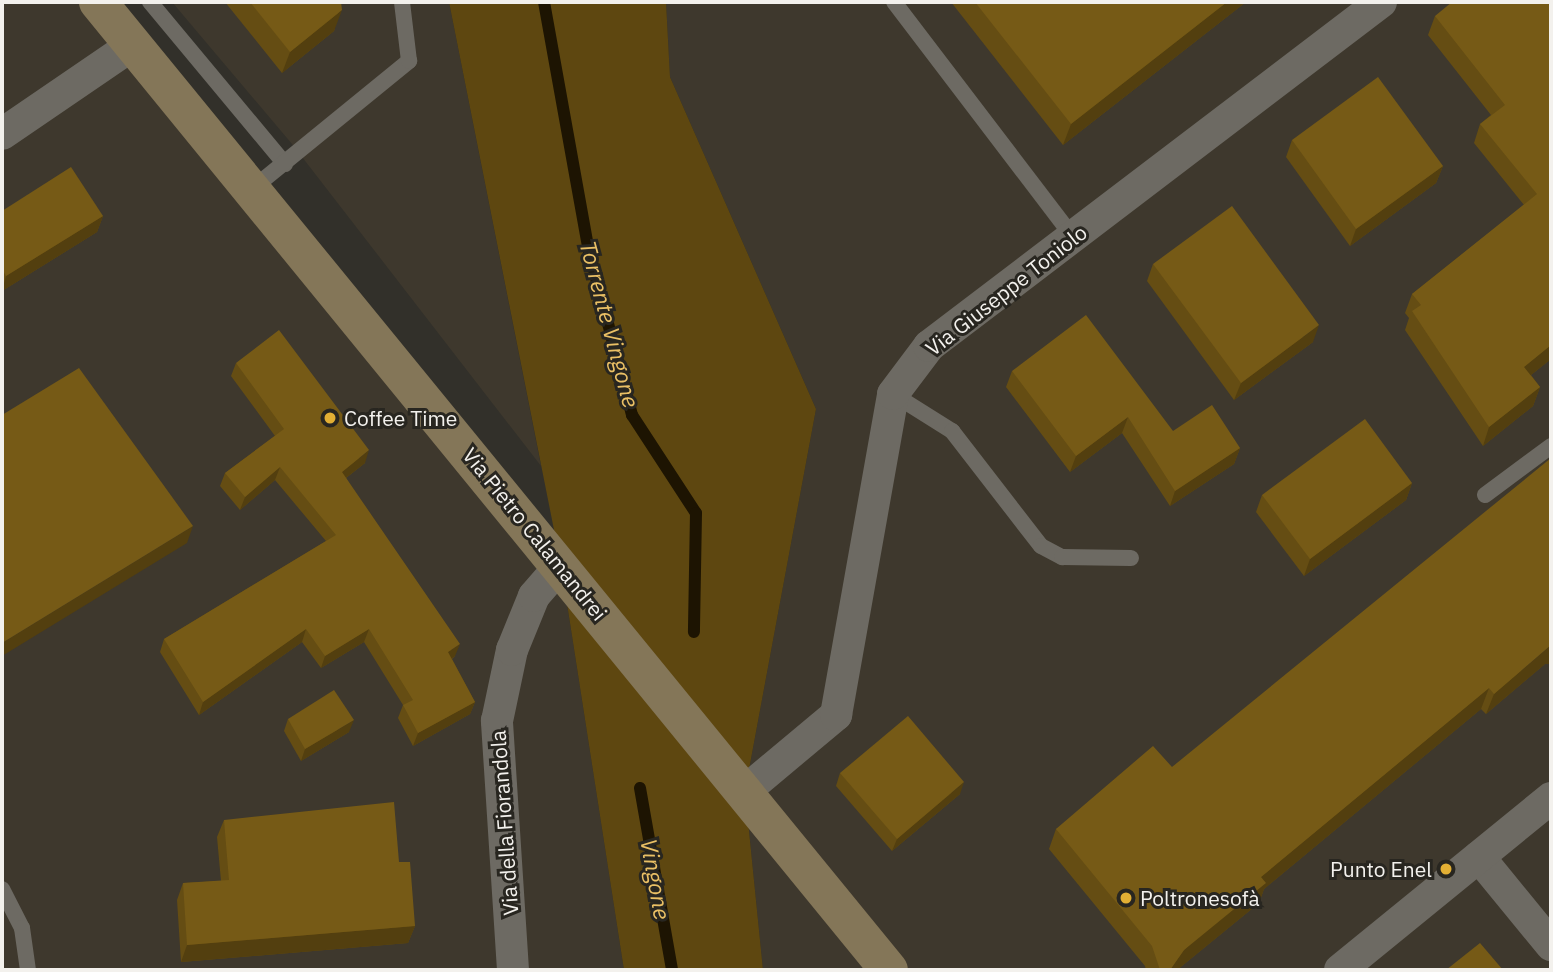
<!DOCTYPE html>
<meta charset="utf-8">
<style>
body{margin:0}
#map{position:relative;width:1553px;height:972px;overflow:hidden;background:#32302a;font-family:"IBM Plex Sans",sans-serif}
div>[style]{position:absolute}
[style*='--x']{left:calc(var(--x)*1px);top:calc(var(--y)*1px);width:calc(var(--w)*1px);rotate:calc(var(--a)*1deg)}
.built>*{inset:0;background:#3e382d}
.green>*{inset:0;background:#5e4710}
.stream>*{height:12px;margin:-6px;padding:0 6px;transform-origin:6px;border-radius:6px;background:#1d1402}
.lane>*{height:16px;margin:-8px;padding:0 8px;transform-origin:8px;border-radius:8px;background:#6d6a63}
.street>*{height:32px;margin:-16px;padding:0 16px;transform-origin:16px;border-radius:16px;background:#6d6a63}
.secondary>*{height:38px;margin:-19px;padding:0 19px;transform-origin:19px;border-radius:19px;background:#847658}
.wall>*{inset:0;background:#654d13}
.shaded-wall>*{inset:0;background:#533f0f}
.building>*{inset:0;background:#765a16}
.dots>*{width:19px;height:19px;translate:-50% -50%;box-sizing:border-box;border:4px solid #282620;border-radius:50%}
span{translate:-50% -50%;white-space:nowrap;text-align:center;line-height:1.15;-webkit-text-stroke:6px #282620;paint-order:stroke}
.street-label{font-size:21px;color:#f3f1ed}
.poi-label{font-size:21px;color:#f3f1ed}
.left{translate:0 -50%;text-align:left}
.right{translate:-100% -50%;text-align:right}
.water-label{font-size:23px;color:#eac065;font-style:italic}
.frame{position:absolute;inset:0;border:4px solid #f3f1ed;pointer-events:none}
</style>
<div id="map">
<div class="built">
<i style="clip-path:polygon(2px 2px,98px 2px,561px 565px,624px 970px,2px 970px)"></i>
<i style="clip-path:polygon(172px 2px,449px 2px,541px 466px,292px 144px)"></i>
<i style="clip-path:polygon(666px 2px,1551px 2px,1551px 970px,763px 970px,745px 791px,816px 409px,670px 77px)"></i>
</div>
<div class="green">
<i style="clip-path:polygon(449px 2px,666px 2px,670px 77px,816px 409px,745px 791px,763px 970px,624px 970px,561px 565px)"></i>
</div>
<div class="stream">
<i style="--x:544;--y:2;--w:253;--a:79.8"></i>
<i style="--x:589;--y:251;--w:170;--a:75.3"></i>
<i style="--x:632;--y:415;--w:117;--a:56.9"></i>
<i style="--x:696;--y:513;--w:119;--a:91"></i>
<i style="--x:640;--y:788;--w:185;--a:80"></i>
</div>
<div class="lane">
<i style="--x:150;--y:2;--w:211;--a:50.2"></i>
<i style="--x:894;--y:2;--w:295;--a:52.7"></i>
<i style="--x:252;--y:189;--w:203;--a:-39.2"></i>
<i style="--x:409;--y:61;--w:59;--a:-96.8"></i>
<i style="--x:893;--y:394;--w:70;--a:32.1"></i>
<i style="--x:952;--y:431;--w:145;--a:52.3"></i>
<i style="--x:1041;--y:546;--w:24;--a:28"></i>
<i style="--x:1062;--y:557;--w:69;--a:0.8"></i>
<i style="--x:1485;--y:495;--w:82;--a:-36.6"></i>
<i style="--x:2;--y:889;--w:44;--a:62.9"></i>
<i style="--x:22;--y:928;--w:42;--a:81.9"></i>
</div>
<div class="street">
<i style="--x:2;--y:134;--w:160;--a:-34.3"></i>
<i style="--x:745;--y:791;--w:119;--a:-39.9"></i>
<i style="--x:836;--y:715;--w:326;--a:-79.9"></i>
<i style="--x:893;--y:394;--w:60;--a:-53.1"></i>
<i style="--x:929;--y:346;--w:568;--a:-37.27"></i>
<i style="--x:1479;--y:857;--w:114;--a:50.7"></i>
<i style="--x:513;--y:970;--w:250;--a:-93.7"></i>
<i style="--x:497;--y:721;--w:73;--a:-78.1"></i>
<i style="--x:512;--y:650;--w:58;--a:-67.8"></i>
<i style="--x:534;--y:596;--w:41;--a:-48.9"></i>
<i style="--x:1340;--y:970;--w:272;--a:-39.2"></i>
</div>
<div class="secondary">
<i style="--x:98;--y:2;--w:1250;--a:50.75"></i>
</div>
<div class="wall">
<i style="clip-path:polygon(225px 2px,341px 2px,334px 31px,282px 73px)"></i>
<i style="clip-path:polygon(951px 2px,1246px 2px,1063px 145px)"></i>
<i style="clip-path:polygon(1551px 2px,1551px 359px,1531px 375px,1540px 387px,1533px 406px,1483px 446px,1405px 330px,1409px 318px,1405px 313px,1412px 294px,1524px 205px,1474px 143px,1480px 124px,1491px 115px,1428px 35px,1435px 16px)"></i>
<i style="clip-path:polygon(1292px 140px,1443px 166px,1436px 183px,1350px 246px,1286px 157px)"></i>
<i style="clip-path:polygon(2px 211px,103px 216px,97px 232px,2px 291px)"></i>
<i style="clip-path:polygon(1153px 264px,1313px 342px,1234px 400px,1147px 281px)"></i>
<i style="clip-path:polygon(236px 363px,365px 463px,346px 478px,455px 656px,452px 659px,475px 702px,470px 714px,413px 746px,398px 718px,403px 705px,364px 642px,321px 668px,302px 642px,199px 715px,160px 652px,164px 639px,326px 541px,275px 480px,240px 510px,220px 486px,225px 473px,275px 436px,231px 376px)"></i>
<i style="clip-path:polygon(1012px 371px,1173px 431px,1240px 448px,1234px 464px,1170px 506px,1122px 433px,1070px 472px,1006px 387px)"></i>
<i style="clip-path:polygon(1412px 483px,1406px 500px,1304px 576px,1256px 512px,1262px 495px)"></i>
<i style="clip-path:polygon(1545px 664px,1486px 714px,1481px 709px,1264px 889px,1259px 903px,1177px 970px,1146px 970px,1145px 966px,1049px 849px,1056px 829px,1172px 767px)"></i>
<i style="clip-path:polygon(288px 719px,349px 732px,301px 761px,284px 731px)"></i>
<i style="clip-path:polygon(840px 773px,960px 794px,892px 851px,836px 786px)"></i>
<i style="clip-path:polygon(224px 820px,399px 862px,415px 926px,408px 943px,181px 962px,177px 900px,183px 883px,221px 881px,217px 837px)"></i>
</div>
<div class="shaded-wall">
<i style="clip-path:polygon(1227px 2px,1246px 2px,1063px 145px,1071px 124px)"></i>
<i style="clip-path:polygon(342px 10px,334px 31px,282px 73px,290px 52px)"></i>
<i style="clip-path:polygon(1443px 166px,1436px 183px,1350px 246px,1356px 229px)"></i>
<i style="clip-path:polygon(103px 216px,97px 232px,2px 291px,6px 276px)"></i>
<i style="clip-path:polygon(1319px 325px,1313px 342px,1234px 400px,1241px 383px)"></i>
<i style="clip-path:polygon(1551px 345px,1551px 359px,1517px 386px,1524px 367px)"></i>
<i style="clip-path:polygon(1540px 387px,1533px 406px,1483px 446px,1489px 427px)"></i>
<i style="clip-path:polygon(1128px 417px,1122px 433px,1070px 472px,1076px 456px)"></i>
<i style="clip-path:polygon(1240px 448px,1234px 464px,1170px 506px,1175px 491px)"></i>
<i style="clip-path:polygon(369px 450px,365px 463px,338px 484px,342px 472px)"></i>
<i style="clip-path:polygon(280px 467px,275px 480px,240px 510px,245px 497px)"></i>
<i style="clip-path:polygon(1412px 483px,1406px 500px,1304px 576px,1310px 559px)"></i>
<i style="clip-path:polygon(193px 526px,187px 543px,2px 656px,2px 643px)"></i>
<i style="clip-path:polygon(306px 629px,302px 642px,199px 715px,203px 702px)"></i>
<i style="clip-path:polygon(369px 629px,364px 642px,321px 668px,325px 656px)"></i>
<i style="clip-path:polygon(460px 644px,455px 656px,443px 665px,448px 652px)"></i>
<i style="clip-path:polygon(1551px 645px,1551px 664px,1545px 664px,1486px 714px,1494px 694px)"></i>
<i style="clip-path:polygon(1489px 688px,1481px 709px,1264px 889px,1259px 903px,1177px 970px,1170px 970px,1184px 950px,1261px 877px)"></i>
<i style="clip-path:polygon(475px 702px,470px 714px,413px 746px,418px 733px)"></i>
<i style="clip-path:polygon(354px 720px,349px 732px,301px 761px,305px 749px)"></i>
<i style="clip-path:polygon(964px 782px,960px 794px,892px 851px,897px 839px)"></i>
<i style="clip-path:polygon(415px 926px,408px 943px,181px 962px,187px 945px)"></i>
</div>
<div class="building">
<i style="clip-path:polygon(250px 2px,341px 2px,342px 10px,290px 52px)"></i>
<i style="clip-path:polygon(975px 2px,1227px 2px,1071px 124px)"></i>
<i style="clip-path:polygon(1452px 2px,1551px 2px,1551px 345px,1524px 367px,1540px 387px,1489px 427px,1412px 311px,1421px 305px,1412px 294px,1537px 194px,1480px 124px,1505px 105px,1435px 16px)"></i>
<i style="clip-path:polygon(1378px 77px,1443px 166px,1356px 229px,1292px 140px)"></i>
<i style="clip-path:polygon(71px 167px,103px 216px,6px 276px,2px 269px,2px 211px)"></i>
<i style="clip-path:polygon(1232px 206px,1319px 325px,1241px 383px,1153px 264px)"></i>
<i style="clip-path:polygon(1086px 315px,1173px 431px,1212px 405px,1240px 448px,1175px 491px,1128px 417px,1076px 456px,1012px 371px)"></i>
<i style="clip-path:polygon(279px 330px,369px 450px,342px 472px,460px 644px,448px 652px,475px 702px,418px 733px,403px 705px,413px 700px,369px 629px,325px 656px,306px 629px,203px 702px,164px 639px,336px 535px,280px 467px,245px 497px,225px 473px,284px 429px,236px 363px)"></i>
<i style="clip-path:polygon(79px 368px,193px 526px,2px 643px,2px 415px)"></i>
<i style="clip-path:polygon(1365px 419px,1412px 483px,1310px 559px,1262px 495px)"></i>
<i style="clip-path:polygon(1551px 458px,1551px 645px,1494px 694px,1489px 688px,1261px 877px,1266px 883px,1184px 950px,1170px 970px,1160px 970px,1152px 946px,1056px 829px,1153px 746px,1172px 767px)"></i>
<i style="clip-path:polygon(334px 690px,354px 720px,305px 749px,288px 719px)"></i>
<i style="clip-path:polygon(908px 716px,964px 782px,897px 839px,840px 773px)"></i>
<i style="clip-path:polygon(394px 802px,399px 862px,410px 862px,415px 926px,187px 945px,183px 883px,229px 880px,224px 820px)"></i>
<i style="clip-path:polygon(1480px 943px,1503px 970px,1446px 970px)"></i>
</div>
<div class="dots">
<i style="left:330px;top:418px;background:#e2af34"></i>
<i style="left:1446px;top:869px;background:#e2af34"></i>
<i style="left:1126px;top:898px;background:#e2af34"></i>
</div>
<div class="street-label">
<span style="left:1006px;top:290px;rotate:-38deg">Via Giuseppe Toniolo</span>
<span style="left:535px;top:534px;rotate:51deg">Via Pietro Calamandrei</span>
<span style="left:504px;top:823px;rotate:-94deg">Via della Fiorandola</span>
</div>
<div class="poi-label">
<span class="left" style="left:344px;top:418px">Coffee Time</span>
<span class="right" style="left:1432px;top:869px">Punto Enel</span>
<span class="left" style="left:1140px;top:898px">Poltronesofà</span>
</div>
<div class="water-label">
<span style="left:610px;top:324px;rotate:75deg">Torrente Vingone</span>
<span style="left:656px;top:879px;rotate:80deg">Vingone</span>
</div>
<div class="frame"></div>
</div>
